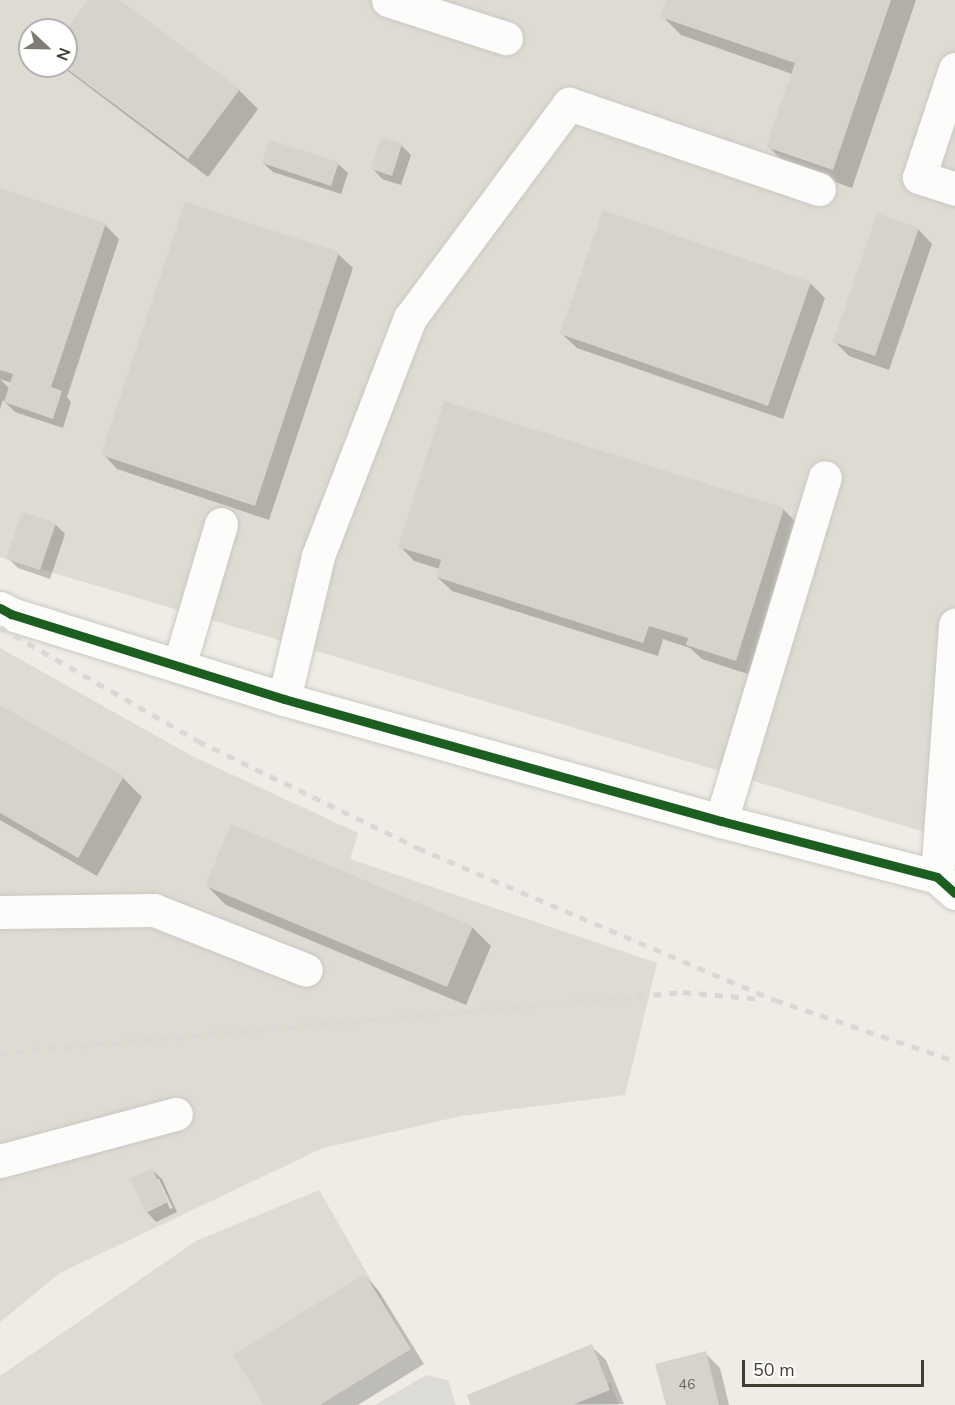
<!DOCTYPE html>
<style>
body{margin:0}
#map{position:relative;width:955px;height:1405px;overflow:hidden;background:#eeece5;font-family:"Nunito Sans",sans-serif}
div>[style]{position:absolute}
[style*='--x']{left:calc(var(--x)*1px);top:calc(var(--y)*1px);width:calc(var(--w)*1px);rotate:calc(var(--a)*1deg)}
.industrial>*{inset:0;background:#dedbd3}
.parking>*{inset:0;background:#dddbd6}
.shadow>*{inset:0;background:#0003}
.building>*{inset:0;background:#d6d3cc}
.roads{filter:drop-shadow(0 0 2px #cac8c1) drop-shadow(0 0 2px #cac8c1)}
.minor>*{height:33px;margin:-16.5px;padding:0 16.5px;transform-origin:16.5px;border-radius:16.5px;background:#fcfcfb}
.rail>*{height:4.5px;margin-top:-2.25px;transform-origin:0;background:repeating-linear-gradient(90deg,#d8d8d7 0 8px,transparent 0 16px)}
.cycleway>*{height:9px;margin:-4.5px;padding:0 4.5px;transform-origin:4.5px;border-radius:4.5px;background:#1b5e20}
span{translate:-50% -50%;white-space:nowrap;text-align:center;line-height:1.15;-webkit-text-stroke:4.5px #fff;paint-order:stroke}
.number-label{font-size:14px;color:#6a655a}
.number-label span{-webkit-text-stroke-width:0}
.north{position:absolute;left:18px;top:18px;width:60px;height:60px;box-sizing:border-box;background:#fff;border:2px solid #b4b2ad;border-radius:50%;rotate:112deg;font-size:16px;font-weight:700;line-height:24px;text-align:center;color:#443e32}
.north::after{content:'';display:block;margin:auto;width:21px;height:27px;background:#807b71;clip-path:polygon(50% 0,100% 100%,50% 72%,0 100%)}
.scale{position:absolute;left:742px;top:1360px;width:182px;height:27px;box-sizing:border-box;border:3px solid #443e32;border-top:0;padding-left:8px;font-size:18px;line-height:21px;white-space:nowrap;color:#443e32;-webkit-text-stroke:4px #fff;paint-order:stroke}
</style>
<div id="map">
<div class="industrial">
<i style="clip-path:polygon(evenodd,0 0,955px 0,955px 841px,0 557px,0 0,30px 30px,66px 30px,66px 66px,30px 66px,30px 30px)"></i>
<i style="clip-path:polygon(0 648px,192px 756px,358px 833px,350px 859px,657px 963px,625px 1095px,461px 1116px,323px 1148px,60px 1273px,0 1322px)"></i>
<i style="clip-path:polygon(319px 1190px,411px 1349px,320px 1405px,0 1405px,0 1376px,196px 1241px)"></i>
</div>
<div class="parking">
<i style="clip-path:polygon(426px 1375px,448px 1380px,456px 1405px,375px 1405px)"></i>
<i style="clip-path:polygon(610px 1382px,619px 1405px,550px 1405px)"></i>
</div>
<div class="shadow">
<i style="clip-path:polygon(90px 0,117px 0,239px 90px,258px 109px,208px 177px,61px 66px,66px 66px,66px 33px)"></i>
<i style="clip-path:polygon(668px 0,916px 0,852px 188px,787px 165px,768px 146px,792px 74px,681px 35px,662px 16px)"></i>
<i style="clip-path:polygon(401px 145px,411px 155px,401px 185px,382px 179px,373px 169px)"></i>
<i style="clip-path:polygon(263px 163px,338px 164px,348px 173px,341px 194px,273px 172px)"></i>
<i style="clip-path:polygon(0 190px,105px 225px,119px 239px,67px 397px,71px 402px,63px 428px,15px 412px,3px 400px,0 409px,0 379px,10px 389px,12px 383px,0 379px)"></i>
<i style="clip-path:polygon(918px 229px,932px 244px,889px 370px,849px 356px,834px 341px)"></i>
<i style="clip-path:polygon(338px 254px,353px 268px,269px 520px,117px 469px,103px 454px)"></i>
<i style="clip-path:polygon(810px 283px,825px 298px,783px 419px,577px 348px,562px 334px)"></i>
<i style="clip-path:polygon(445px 403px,784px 510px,798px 524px,751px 675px,702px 659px,690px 648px,663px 639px,658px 656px,452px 591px,437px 577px,440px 569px,414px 561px,400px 546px)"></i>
<i style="clip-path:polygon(23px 514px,56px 525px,65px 534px,50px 579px,18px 568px,8px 558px)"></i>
<i style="clip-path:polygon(0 707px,123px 778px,142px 797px,97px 876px,0 820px)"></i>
<i style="clip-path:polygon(207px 886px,472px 927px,491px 946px,466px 1005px,226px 905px)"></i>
<i style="clip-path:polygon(evenodd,152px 1170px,162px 1179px,177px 1212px,156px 1222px,147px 1212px,152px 1170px,156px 1179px,159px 1179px,173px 1208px,170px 1209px,156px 1179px)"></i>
<i style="clip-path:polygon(365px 1276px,379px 1291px,424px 1364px,358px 1405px,265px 1405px)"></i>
<i style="clip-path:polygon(591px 1346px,606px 1360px,624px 1404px,473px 1405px)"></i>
<i style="clip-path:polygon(705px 1353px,720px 1368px,729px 1405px,667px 1405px)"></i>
</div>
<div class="building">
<i style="clip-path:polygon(88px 0,120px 0,240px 89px,188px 159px,63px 66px,66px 66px,66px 30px)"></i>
<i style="clip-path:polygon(666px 0,891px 0,833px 170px,766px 147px,795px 63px,660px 17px)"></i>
<i style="clip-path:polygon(381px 137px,402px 144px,392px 176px,371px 169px)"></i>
<i style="clip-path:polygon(269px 140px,339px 162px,331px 186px,262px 163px)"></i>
<i style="clip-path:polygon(0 188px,106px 223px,51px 387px,62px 391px,53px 419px,4px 402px,13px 374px,0 370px)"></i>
<i style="clip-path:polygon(185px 202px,339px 252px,255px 506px,101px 455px)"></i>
<i style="clip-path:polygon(603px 210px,811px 282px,768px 406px,560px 334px)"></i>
<i style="clip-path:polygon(877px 213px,919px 228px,875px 356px,833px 342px)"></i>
<i style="clip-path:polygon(444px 401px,784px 508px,736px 661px,686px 645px,688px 638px,649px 626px,643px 643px,436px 577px,441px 560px,398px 547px)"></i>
<i style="clip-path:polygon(22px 512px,56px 523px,40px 570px,6px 559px)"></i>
<i style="clip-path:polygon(0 705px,124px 776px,78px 858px,0 813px)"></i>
<i style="clip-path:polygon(231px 824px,473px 926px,447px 987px,205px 886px)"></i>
<i style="clip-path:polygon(152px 1168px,168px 1202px,146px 1213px,130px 1179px)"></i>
<i style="clip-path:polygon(365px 1274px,411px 1349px,320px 1405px,264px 1405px,233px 1355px)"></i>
<i style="clip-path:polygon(592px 1344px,610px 1390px,572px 1405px,471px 1405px,467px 1395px)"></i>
<i style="clip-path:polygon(706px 1351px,719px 1405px,666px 1405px,655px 1364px)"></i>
</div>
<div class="roads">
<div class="minor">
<i style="--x:388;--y:0;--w:124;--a:17.9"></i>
<i style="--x:955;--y:69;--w:114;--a:108.4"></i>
<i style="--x:919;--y:177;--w:38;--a:18"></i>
<i style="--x:0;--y:608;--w:13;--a:29"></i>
<i style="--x:11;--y:614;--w:286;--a:17.3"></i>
<i style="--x:284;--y:699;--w:454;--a:15.6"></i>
<i style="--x:721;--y:821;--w:223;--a:14.5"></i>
<i style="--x:937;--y:877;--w:24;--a:42"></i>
<i style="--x:179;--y:666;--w:148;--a:-73.5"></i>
<i style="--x:284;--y:699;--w:147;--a:-76.6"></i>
<i style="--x:318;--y:556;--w:255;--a:-68.9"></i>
<i style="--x:410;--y:318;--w:267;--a:-53.4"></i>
<i style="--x:569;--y:104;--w:264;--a:18.8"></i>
<i style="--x:721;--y:821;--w:359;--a:-73.2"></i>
<i style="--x:937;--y:877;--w:253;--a:-85.9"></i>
<i style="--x:0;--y:912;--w:154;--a:-0.7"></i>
<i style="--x:154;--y:910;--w:163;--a:21.5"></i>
<i style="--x:0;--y:1161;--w:182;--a:-15"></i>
</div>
</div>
<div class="rail">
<i style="--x:0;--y:627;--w:228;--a:29.9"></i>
<i style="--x:198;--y:741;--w:245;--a:25.9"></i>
<i style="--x:418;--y:848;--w:388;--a:23.1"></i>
<i style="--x:775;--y:1000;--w:190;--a:18.7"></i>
<i style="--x:0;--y:1053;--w:686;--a:-5.1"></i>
<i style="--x:683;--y:992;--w:80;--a:5"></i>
</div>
<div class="cycleway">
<i style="--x:0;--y:608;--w:13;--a:29"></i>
<i style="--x:11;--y:614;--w:286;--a:17.3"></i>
<i style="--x:284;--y:699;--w:454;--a:15.6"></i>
<i style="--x:721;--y:821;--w:223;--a:14.5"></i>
<i style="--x:937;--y:877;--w:24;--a:42"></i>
</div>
<div class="number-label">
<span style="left:687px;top:1385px">46</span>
</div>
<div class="north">N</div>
<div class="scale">50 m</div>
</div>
